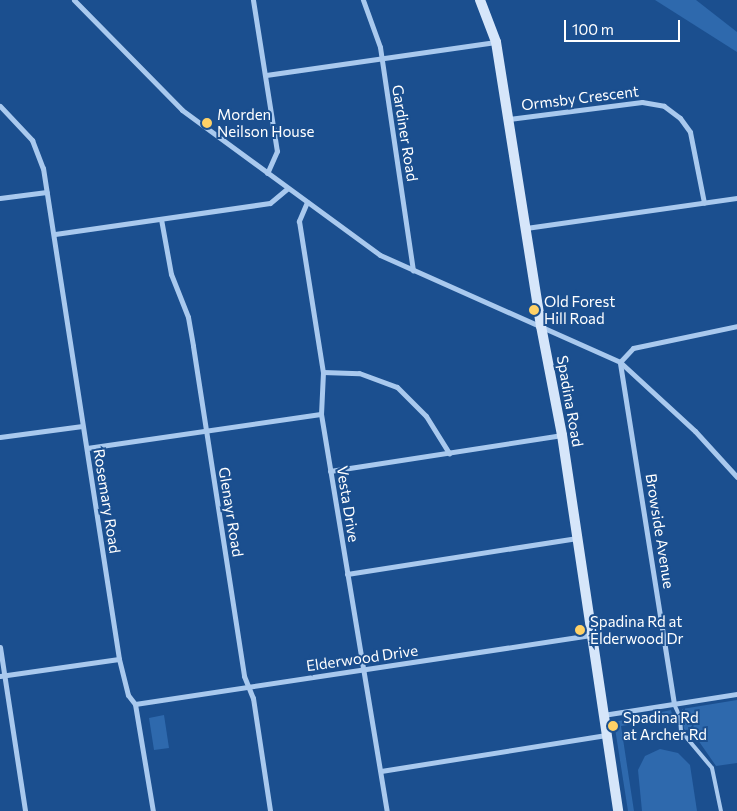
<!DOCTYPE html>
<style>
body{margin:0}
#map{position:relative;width:737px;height:811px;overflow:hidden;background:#1b4f8f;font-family:Commissioner,sans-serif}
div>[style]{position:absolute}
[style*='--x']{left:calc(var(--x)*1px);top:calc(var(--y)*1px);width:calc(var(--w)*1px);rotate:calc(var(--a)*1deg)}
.green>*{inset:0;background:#2e69ad}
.lane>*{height:4px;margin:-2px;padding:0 2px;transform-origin:2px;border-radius:2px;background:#a9c9ee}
.street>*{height:5px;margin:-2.5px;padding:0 2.5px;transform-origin:2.5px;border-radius:2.5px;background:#a9c9ee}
.secondary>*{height:10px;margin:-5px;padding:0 5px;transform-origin:5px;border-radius:5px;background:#d6e6fa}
.dots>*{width:14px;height:14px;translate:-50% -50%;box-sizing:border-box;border:2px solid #1b4f8f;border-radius:50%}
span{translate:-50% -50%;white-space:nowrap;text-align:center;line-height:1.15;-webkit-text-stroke:4px #1b4f8f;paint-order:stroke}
.street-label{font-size:15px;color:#fff}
.poi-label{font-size:15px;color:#fff}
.left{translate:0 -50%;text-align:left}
.scale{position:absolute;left:564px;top:20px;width:116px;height:22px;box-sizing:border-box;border:2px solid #fff;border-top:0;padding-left:6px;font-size:15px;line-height:18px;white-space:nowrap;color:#fff;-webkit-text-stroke:4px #1b4f8f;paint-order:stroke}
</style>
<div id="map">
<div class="green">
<i style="clip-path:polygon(655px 0,696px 0,737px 32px,737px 52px)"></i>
<i style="clip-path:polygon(737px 700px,737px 763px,716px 766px,698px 740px,684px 729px,682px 709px)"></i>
<i style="clip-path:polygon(671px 710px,673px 718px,621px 726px,634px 811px,628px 811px,614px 722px)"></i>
<i style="clip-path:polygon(164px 715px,169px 748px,154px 750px,149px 718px)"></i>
<i style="clip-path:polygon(660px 749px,678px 753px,690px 765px,697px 811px,642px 811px,638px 770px,645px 756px)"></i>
</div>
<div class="lane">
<i style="--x:674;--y:704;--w:14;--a:65"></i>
<i style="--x:680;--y:717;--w:14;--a:86"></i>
<i style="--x:681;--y:731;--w:48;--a:50"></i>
<i style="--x:712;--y:768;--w:44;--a:78.2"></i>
</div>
<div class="street">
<i style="--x:74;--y:0;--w:154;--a:45.5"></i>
<i style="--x:182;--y:110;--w:245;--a:36.2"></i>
<i style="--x:380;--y:255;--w:263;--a:24"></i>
<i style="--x:620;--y:362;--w:102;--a:42.6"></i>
<i style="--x:695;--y:431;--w:62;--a:47.6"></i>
<i style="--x:253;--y:0;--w:153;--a:81"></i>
<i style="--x:277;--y:151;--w:24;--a:114"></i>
<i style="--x:363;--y:0;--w:50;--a:70.1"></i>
<i style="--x:380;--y:47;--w:226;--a:81.6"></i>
<i style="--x:266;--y:75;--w:232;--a:-8.2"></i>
<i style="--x:0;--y:106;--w:47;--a:46.7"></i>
<i style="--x:32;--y:140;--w:30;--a:69"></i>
<i style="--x:43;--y:168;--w:497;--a:81.2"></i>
<i style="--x:119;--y:659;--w:37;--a:76"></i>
<i style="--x:128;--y:695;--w:11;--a:52"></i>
<i style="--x:135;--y:704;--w:109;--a:80.5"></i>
<i style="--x:509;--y:119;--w:134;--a:-7.3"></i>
<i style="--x:642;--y:102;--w:22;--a:10"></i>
<i style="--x:664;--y:106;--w:20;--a:37"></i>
<i style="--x:680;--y:118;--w:17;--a:54"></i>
<i style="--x:690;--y:132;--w:72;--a:78.8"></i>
<i style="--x:0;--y:198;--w:47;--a:-7.3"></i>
<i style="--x:307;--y:202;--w:21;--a:113"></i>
<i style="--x:299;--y:221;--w:153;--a:81"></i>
<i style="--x:323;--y:372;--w:42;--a:92.7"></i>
<i style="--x:321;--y:414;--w:402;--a:80.6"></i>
<i style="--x:161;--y:219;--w:56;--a:79.7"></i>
<i style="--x:171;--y:274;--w:46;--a:68.4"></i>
<i style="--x:188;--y:317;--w:29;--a:80"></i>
<i style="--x:193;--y:346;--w:334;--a:81.2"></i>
<i style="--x:244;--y:676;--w:24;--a:68"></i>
<i style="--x:253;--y:698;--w:114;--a:81.4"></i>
<i style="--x:526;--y:228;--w:213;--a:-8.1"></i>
<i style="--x:55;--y:234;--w:217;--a:-8.2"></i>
<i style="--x:270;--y:203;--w:23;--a:-40"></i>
<i style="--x:323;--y:372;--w:36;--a:2"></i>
<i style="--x:359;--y:373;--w:40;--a:20.2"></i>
<i style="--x:397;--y:387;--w:41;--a:45"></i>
<i style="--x:426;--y:416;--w:44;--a:58.1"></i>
<i style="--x:0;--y:437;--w:83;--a:-7.6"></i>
<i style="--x:87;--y:448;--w:236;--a:-8.3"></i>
<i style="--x:330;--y:471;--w:235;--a:-8.8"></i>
<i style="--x:347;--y:574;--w:233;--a:-8.9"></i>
<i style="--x:0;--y:647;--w:166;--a:81.3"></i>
<i style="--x:0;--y:676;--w:120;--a:-8.1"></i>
<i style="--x:135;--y:704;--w:461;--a:-8.6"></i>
<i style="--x:674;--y:704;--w:346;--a:-99"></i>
<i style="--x:620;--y:362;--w:19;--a:-47"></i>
<i style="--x:633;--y:348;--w:106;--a:-11.9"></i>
<i style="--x:603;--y:715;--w:136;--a:-8.9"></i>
<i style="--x:381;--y:771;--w:228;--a:-9.1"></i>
</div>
<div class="secondary">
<i style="--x:480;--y:0;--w:45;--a:69.1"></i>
<i style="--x:496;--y:42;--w:288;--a:81"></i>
<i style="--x:541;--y:326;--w:111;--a:79.1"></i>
<i style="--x:562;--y:435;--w:380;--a:81.5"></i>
</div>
<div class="dots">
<i style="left:207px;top:123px;background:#ffd166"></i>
<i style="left:534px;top:310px;background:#ffd166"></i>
<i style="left:580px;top:630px;background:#ffd166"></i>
<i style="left:613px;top:726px;background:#ffd166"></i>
</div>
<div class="street-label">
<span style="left:580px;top:98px;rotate:-7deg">Ormsby Crescent</span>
<span style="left:405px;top:133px;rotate:81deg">Gardiner Road</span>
<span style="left:570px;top:401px;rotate:80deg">Spadina Road</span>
<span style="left:107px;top:501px;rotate:81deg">Rosemary Road</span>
<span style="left:348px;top:504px;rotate:81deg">Vesta Drive</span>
<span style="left:231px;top:512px;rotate:81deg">Glenayr Road</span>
<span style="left:660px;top:531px;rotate:81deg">Browside Avenue</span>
<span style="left:362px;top:658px;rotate:-8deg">Elderwood Drive</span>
</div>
<div class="poi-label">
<span class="left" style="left:217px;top:123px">Morden<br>Neilson House</span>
<span class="left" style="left:544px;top:310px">Old Forest<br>Hill Road</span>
<span class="left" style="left:590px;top:630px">Spadina Rd at<br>Elderwood Dr</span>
<span class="left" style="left:623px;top:726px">Spadina Rd<br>at Archer Rd</span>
</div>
<div class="scale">100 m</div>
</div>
